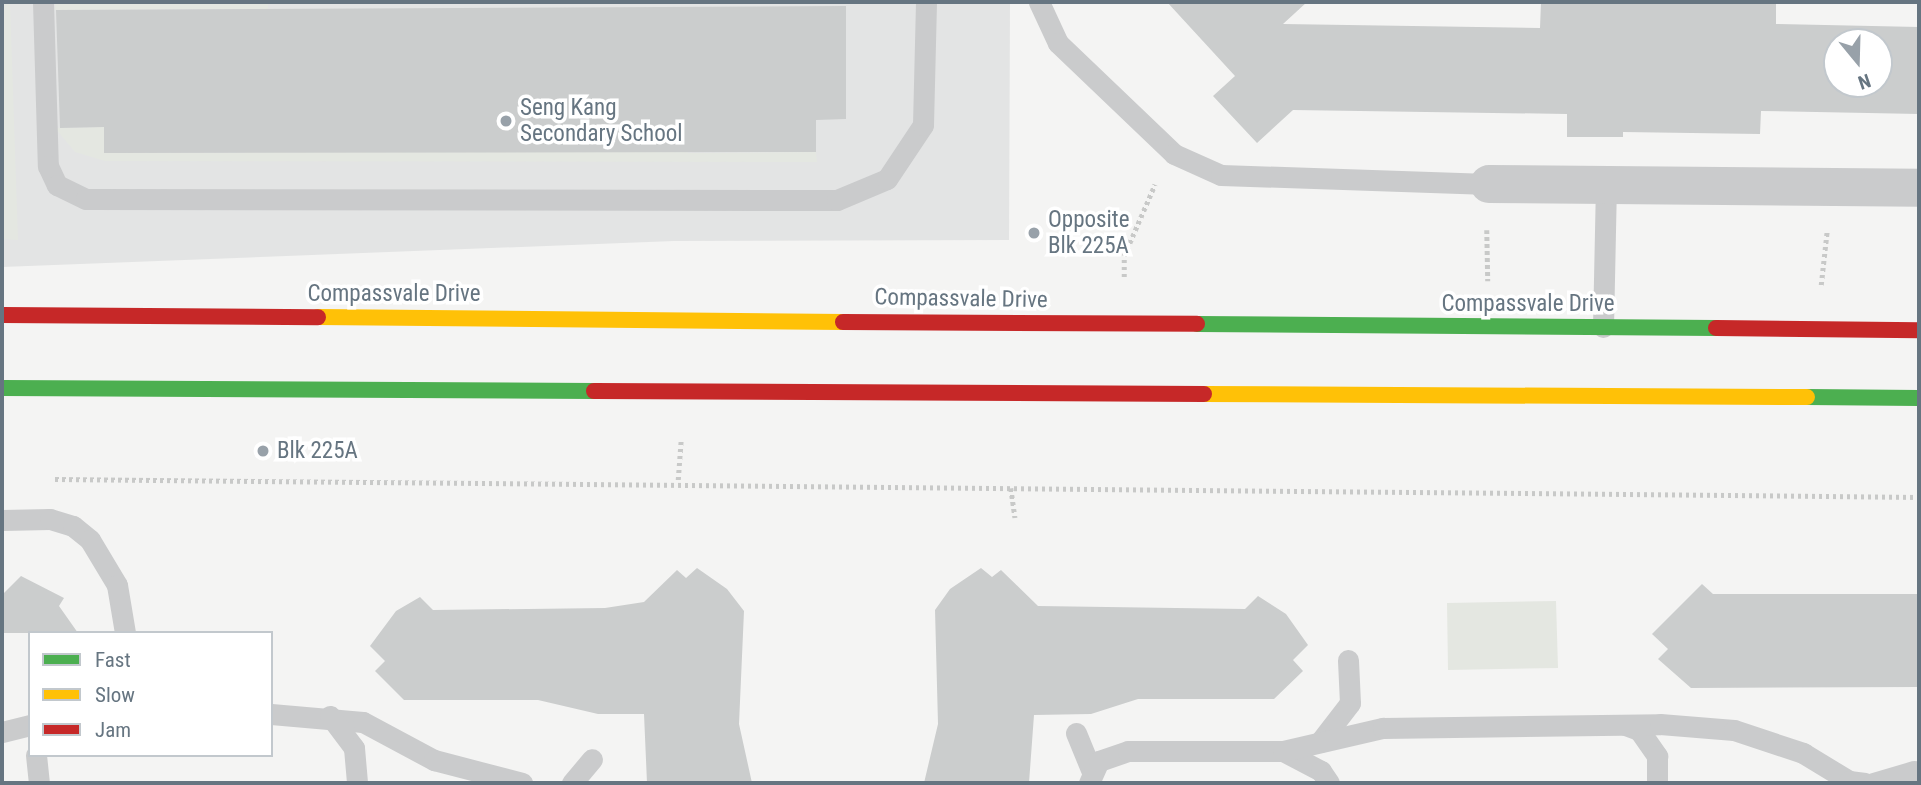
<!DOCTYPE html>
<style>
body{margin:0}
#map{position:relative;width:1921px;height:785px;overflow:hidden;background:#f4f4f3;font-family:"Roboto Condensed",sans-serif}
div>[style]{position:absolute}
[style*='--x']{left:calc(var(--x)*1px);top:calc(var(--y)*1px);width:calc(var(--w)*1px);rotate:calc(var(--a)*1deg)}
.built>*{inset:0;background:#e3e4e4}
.green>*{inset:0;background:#e4e7e1}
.building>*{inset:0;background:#cbcdcd}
.path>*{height:4.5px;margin-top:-2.25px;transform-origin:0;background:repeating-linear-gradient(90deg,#c8c9c8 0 3.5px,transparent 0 7px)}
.lane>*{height:21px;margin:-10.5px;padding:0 10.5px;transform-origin:10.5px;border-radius:10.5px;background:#cacbcc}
.street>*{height:38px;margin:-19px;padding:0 19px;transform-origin:19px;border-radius:19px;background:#cacbcc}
.fast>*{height:16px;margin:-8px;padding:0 8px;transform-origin:8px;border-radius:8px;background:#4caf50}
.slow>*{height:16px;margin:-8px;padding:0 8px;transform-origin:8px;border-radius:8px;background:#ffc107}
.jam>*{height:16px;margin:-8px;padding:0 8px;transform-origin:8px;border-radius:8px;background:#c62828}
.dots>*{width:19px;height:19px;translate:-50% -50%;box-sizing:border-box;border:4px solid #fff;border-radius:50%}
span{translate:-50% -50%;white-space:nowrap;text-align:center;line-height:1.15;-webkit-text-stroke:7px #fff;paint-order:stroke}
.poi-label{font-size:23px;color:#667581}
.left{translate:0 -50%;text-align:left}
.street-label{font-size:23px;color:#667581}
.frame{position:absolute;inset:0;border:4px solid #667581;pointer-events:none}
.legend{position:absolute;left:28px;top:631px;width:245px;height:126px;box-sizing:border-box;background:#fff;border:2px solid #c2c8cd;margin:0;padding:9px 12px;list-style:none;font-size:21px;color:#667581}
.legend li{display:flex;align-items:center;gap:14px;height:35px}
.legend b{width:35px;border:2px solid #c2c8cd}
.north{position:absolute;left:1823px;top:28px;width:70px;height:70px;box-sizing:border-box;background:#fff;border:2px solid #c2c8cd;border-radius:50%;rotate:161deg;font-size:19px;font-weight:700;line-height:28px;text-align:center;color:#667581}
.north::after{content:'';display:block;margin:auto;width:24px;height:32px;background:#98a1a9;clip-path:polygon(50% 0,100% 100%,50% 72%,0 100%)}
</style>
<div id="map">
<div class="built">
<i style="clip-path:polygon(2px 2px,1010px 2px,1009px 240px,674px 241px,2px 267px)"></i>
</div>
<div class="green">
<i style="clip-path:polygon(2px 2px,10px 2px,18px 240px,2px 239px)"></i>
<i style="clip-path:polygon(56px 2px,268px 2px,268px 9px,54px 10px)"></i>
<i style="clip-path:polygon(688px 120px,688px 153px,816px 152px,817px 162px,105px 161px,75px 152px,55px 128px,104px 127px,105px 153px,236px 153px)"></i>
<i style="clip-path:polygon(1556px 601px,1558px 668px,1448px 670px,1447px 603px)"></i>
</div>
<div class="building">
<i style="clip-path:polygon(evenodd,1167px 2px,1307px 2px,1283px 24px,1540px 28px,1541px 2px,1776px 2px,1776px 24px,1919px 27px,1919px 114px,1761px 111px,1760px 134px,1623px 132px,1623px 137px,1567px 137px,1567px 114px,1293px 110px,1257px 143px,1213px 96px,1235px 76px,1167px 2px,1837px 42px,1879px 42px,1879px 84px,1837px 84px,1837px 42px)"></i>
<i style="clip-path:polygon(846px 6px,846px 119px,816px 120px,816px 152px,104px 153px,104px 127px,60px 128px,56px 10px)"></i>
<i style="clip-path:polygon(697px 568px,727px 589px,744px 611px,739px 724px,752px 783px,647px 783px,644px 714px,598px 714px,538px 700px,404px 700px,375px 671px,385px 661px,370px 646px,396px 611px,420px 597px,433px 610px,605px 608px,644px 602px,677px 570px,686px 578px)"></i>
<i style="clip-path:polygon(981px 568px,992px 577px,1001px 570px,1038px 606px,1245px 609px,1258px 596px,1286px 614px,1308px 645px,1293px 660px,1303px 671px,1274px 699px,1138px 699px,1091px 714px,1034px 715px,1029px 783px,924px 783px,938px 724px,935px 610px,950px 589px)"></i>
<i style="clip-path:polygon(21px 576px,64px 598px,59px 606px,78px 633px,2px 633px,2px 595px)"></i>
<i style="clip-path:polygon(1702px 584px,1713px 594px,1919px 594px,1919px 687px,1691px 688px,1658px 659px,1668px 649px,1652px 634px)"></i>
</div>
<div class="path">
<i style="--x:1487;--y:230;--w:51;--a:88.9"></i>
<i style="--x:1124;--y:277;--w:21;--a:-90"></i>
<i style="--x:1124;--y:256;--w:78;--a:-66.7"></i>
<i style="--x:1821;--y:285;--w:54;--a:-83.7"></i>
<i style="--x:55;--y:479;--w:1864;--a:0.55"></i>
<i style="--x:678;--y:480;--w:41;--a:-85.8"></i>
<i style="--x:1011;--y:488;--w:30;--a:82"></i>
</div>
<div class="lane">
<i style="--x:43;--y:2;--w:164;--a:88.3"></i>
<i style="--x:48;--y:166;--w:21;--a:65"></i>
<i style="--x:57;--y:185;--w:32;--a:26"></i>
<i style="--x:86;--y:199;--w:751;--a:0.08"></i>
<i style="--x:837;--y:200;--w:54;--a:-22.8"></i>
<i style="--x:887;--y:179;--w:65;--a:-56.3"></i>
<i style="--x:923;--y:125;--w:123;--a:-88.6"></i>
<i style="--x:1039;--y:2;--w:45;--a:65.1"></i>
<i style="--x:1058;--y:43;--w:161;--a:43.7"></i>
<i style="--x:1174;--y:154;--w:51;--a:24.1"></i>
<i style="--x:1221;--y:175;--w:268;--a:1.9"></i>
<i style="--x:1603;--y:327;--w:142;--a:-88.8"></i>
<i style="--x:2;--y:520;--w:48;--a:-1.2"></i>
<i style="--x:50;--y:519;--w:24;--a:17"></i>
<i style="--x:73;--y:526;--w:22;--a:39"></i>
<i style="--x:90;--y:540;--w:52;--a:59"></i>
<i style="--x:117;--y:585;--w:49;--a:80.5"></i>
<i style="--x:271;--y:714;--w:92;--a:5"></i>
<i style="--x:363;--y:722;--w:81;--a:28.2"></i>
<i style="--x:434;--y:760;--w:91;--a:14.6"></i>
<i style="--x:330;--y:716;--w:40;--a:53"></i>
<i style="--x:354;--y:748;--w:35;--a:85"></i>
<i style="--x:1625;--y:725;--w:15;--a:20"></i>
<i style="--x:1639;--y:730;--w:32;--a:55"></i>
<i style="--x:1657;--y:756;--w:27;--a:90"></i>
<i style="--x:2;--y:732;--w:29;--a:-14"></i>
<i style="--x:1076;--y:733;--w:42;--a:67.7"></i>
<i style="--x:1320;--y:742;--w:49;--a:-52.4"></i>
<i style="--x:1350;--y:703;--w:43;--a:-92.7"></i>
<i style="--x:1283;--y:751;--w:43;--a:27.8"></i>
<i style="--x:1321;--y:771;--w:14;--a:56"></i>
<i style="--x:36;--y:755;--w:28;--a:84"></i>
<i style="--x:572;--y:783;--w:31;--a:-50"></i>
<i style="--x:1089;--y:783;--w:24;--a:-66"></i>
<i style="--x:1099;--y:761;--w:31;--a:-19"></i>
<i style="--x:1128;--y:751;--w:155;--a:0"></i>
<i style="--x:1283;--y:751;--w:103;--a:-13"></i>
<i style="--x:1383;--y:728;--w:277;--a:-0.8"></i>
<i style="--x:1660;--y:724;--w:74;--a:4.6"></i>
<i style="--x:1734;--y:730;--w:73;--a:18.4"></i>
<i style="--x:1803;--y:753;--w:54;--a:31.3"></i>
<i style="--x:1849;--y:781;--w:16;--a:7"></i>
<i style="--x:1873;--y:783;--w:43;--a:-16.3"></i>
</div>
<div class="street">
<i style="--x:1489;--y:184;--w:430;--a:0.5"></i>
</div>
<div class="fast">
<i style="--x:1197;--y:324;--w:519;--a:0.44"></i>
<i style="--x:2;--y:388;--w:592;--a:0.29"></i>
<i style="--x:1807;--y:397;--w:112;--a:0.5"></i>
</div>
<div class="slow">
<i style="--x:318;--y:317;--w:525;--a:0.55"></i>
<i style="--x:1204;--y:394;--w:603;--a:0.29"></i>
</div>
<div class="jam">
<i style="--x:2;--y:315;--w:316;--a:0.4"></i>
<i style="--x:843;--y:322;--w:354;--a:0.3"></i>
<i style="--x:1716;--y:328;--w:203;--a:0.6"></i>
<i style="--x:594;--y:391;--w:610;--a:0.28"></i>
</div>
<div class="dots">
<i style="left:506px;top:121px;background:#98a1a9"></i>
<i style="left:1034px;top:233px;background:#98a1a9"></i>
<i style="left:263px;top:451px;background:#98a1a9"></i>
</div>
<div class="poi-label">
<span class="left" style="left:520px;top:121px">Seng Kang<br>Secondary School</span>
<span class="left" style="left:1048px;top:233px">Opposite<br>Blk 225A</span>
<span class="left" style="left:277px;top:451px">Blk 225A</span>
</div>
<div class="street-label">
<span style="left:394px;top:294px">Compassvale Drive</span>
<span style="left:961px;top:299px;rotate:1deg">Compassvale Drive</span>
<span style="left:1528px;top:304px">Compassvale Drive</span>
</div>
<div class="frame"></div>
<ul class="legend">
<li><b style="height:9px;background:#4caf50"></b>Fast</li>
<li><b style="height:9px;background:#ffc107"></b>Slow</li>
<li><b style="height:9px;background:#c62828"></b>Jam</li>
</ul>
<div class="north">N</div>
</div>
